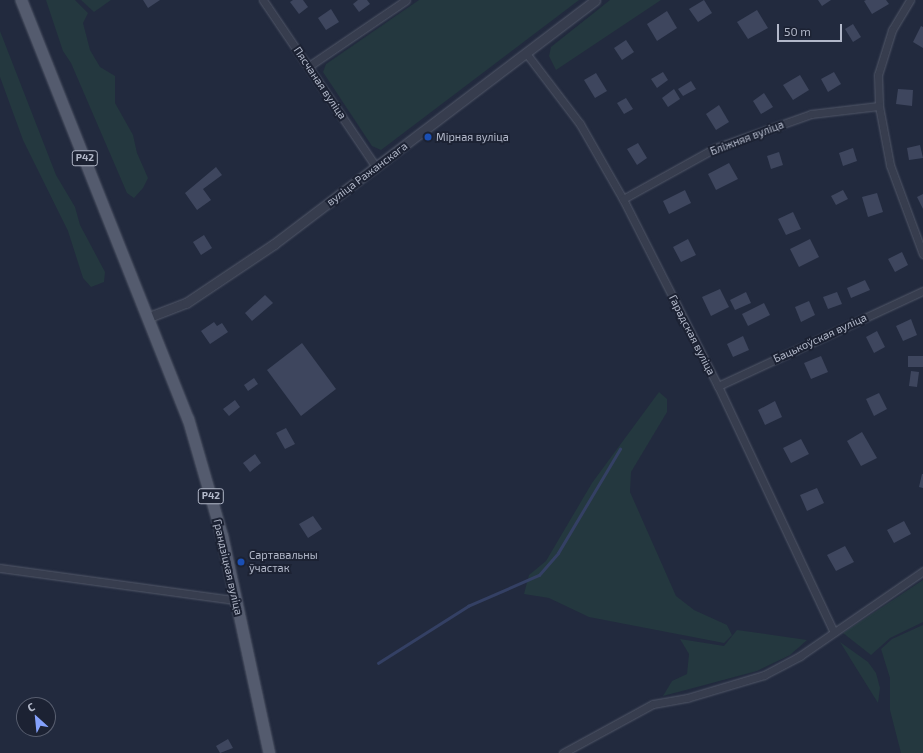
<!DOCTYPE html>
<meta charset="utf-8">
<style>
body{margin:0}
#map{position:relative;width:923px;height:753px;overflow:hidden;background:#222a3e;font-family:"Exo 2",sans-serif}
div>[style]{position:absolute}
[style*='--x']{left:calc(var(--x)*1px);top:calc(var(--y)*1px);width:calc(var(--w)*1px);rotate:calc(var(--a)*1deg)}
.green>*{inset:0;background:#24383f}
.stream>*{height:2.5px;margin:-1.25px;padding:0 1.25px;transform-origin:1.25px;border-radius:1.25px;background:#344064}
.building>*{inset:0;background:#3e465e}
.roads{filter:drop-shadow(0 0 1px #525869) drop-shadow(0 0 1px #525869)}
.minor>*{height:7px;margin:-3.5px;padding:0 3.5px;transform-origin:3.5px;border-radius:3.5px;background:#373d4e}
.tertiary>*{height:9px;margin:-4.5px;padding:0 4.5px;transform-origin:4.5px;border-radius:4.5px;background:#373d4e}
.primary>*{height:11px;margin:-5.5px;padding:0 5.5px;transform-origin:5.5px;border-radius:5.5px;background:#545b6e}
.dots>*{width:11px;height:11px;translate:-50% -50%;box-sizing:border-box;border:2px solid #1c2233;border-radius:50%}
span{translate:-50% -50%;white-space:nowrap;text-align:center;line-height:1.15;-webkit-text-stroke:4px #1c2233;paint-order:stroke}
.shield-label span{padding:1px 3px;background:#1c2233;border:1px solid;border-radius:3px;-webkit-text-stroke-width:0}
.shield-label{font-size:10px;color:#b2b8c9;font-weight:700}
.street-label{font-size:11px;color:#b2b8c9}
.poi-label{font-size:11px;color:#b2b8c9}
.left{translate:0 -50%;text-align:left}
.north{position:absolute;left:16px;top:697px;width:40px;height:40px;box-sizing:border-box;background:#1c2233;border:1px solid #585e6f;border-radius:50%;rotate:333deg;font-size:11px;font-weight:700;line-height:16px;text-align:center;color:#b2b8c9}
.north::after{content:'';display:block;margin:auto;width:14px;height:18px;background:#84a1fc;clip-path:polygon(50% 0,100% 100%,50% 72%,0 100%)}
.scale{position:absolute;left:777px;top:24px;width:65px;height:18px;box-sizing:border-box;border:2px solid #b2b8c9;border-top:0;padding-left:5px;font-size:12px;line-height:14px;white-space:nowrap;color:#b2b8c9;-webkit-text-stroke:3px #1c2233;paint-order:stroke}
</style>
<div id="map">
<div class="green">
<i style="clip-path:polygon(46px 0,75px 0,88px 13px,83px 23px,90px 50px,100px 67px,115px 76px,115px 103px,133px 135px,137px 153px,148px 178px,143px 188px,134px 198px,127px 193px,71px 63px,63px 51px)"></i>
<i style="clip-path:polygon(81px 0,111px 0,94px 12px)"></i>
<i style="clip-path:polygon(419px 0,579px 0,381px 150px,372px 146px,323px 72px,326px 64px)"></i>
<i style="clip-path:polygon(610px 0,661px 0,556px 70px,549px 56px,551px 47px)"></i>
<i style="clip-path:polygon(0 31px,56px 175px,75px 207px,80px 225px,105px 272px,104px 282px,91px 287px,83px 278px,68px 231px,23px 140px,0 77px)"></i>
<i style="clip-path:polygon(659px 392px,667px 399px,667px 412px,631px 472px,630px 492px,676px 596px,694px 610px,727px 625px,732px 635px,724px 643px,589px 617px,549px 598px,524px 594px,529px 575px,546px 561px,592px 483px)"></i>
<i style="clip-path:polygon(923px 580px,923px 622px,890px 638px,871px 655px,843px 633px)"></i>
<i style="clip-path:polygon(923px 625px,923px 753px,901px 753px,890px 710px,890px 678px,881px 649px,892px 639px)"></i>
<i style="clip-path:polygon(737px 630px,807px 640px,790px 655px,757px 671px,663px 696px,672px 681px,687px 674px,689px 654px,680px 639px,724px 646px)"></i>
<i style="clip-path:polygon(840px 642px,868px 662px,876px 673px,880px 688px,878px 703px)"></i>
</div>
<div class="stream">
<i style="--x:378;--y:663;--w:107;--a:-32.3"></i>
<i style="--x:468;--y:606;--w:77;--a:-23.6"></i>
<i style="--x:539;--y:575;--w:29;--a:-49"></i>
<i style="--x:558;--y:553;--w:121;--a:-59.2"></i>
</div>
<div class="building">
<i style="clip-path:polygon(143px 0,160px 0,148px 8px)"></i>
<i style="clip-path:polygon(293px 0,303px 0,308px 7px,299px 14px,290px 2px)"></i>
<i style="clip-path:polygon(358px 0,367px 0,370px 4px,359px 12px,353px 4px)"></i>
<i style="clip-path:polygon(704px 0,712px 13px,698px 22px,689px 9px)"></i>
<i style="clip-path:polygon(818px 0,831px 0,822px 6px)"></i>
<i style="clip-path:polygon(866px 0,886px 0,889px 4px,872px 14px,864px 1px)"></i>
<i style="clip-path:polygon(331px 9px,339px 22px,326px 30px,318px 18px)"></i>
<i style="clip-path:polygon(757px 10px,768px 28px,748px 39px,737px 22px)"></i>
<i style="clip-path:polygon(667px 11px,677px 28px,657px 41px,647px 24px)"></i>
<i style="clip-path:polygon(853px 24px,861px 37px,853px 42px,845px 29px)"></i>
<i style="clip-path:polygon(921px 26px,923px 27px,923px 48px,913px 42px)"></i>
<i style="clip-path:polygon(626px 40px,634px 52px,622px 60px,614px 48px)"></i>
<i style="clip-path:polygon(663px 72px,668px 80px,657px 88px,651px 79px)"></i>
<i style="clip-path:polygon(834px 72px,841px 84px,828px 92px,821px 79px)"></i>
<i style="clip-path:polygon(596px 73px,607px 91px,595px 98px,584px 80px)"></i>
<i style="clip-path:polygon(800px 75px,809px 90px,793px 100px,783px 85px)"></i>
<i style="clip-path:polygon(691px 81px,696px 89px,683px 96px,678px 89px)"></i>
<i style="clip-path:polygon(674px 89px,680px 99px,668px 107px,662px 98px)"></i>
<i style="clip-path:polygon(898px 89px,913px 90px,912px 106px,896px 104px)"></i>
<i style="clip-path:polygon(764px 93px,773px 107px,761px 114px,753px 101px)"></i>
<i style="clip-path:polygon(626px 98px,633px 109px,624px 114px,617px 103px)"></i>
<i style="clip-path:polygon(719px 105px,729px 122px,716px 130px,706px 114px)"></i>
<i style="clip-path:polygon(638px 143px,647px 158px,637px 165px,627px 149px)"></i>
<i style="clip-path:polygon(920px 145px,923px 158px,909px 160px,907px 148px)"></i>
<i style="clip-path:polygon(853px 148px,857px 161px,843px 166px,839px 153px)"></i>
<i style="clip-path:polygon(779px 152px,783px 165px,771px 169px,767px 156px)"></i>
<i style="clip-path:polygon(729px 163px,738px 179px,716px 190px,708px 174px)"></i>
<i style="clip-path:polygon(216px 167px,222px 175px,203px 189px,211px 200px,197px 210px,185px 193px)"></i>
<i style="clip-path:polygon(685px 190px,691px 203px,669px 214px,663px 201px)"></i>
<i style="clip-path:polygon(843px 190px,848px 199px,836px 205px,831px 196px)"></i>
<i style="clip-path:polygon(877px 193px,883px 212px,868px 217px,862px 197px)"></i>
<i style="clip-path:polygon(923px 194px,923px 209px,917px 197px)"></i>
<i style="clip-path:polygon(793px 212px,801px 229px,786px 235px,778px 219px)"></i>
<i style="clip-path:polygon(204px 235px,212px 248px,201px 255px,193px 242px)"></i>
<i style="clip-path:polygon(688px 239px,696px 255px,681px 262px,673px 247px)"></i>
<i style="clip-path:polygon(810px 239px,819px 257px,799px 267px,790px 249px)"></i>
<i style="clip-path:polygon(902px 252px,908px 265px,895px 272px,888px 259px)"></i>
<i style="clip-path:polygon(865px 280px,870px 290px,851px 298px,847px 288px)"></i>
<i style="clip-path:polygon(720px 289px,729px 307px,711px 316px,702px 297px)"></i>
<i style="clip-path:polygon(746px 292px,751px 303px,735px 310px,730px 300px)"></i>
<i style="clip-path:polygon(837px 292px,842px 304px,828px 309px,823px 297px)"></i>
<i style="clip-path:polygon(265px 295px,273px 303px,252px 321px,245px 313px)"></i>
<i style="clip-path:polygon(809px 301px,815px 315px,801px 322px,795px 307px)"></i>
<i style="clip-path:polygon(764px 303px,770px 315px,748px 326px,742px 314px)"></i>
<i style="clip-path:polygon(911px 319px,917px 335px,903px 341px,896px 326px)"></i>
<i style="clip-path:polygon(214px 322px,217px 326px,222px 323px,228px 332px,210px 344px,201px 331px)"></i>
<i style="clip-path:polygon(877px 331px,885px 347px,874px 353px,866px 337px)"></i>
<i style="clip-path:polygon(743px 336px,749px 350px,733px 357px,727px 344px)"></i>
<i style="clip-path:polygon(302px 343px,336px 389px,301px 416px,267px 370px)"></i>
<i style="clip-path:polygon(821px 356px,828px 372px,811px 379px,804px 363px)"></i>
<i style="clip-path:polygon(908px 356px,923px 356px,923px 367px,908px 367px)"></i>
<i style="clip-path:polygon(911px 371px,919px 372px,917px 387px,909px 386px)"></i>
<i style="clip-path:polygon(254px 378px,258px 384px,248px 391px,244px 385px)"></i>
<i style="clip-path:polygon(879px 393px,887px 409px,874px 416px,866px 399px)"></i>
<i style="clip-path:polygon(235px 400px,240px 407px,229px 416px,223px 409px)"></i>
<i style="clip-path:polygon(775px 401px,782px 417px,765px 425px,758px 410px)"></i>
<i style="clip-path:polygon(286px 428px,295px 444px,285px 449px,276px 433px)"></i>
<i style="clip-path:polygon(862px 432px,877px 458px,861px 466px,847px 441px)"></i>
<i style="clip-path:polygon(801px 439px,809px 454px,791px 463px,783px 448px)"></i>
<i style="clip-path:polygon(255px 454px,261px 463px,250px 472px,243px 463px)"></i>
<i style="clip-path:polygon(922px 474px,923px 474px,923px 488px,919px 487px)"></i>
<i style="clip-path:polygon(817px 488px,824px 503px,807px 511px,800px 495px)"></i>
<i style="clip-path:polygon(313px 516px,322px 529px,308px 538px,299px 524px)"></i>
<i style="clip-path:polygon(904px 521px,911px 534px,894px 543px,887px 530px)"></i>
<i style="clip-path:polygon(845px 546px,854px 562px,836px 571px,827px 555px)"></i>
<i style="clip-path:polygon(228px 739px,233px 748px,220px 753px,216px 746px)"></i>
</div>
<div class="roads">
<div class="minor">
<i style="--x:263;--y:0;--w:202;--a:55.9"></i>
<i style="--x:910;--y:0;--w:35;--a:121"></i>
<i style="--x:892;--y:30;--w:47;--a:107.3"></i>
<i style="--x:878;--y:75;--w:31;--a:88"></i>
<i style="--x:879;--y:106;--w:60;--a:79.4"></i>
<i style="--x:890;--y:165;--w:95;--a:69.7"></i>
<i style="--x:526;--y:53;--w:89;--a:52.7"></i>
<i style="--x:580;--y:124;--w:86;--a:60.2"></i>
<i style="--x:623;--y:199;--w:210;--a:63.1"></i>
<i style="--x:718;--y:386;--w:272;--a:64.8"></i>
<i style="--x:309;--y:66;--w:117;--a:-34.2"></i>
<i style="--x:623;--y:199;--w:105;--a:-29"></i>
<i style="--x:715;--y:148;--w:102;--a:-19.5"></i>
<i style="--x:811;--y:114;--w:68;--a:-6.7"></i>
<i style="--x:718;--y:386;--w:226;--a:-24.9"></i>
<i style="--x:0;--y:568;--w:237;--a:7.8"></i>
<i style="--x:563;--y:753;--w:102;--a:-28.6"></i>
<i style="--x:653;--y:704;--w:35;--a:-10"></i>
<i style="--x:687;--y:698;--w:80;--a:-16.6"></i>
<i style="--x:764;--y:675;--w:41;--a:-27.8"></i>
<i style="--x:800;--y:656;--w:150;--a:-34.6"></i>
</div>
<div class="tertiary">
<i style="--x:149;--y:317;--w:40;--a:-21"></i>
<i style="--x:186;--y:303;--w:106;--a:-33.8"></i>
<i style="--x:274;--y:244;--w:403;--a:-37.2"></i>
</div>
<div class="primary">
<i style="--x:21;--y:0;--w:451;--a:68.3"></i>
<i style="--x:188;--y:419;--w:122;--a:73.8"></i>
<i style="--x:222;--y:536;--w:222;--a:77.8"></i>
</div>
</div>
<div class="dots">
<i style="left:428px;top:137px;background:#1a4fb4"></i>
<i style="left:241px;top:562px;background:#1a4fb4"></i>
</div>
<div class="shield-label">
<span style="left:85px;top:158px">Р42</span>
<span style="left:211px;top:496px">Р42</span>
</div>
<div class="street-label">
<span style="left:320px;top:83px;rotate:56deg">Пясчаная вуліца</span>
<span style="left:747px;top:138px;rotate:-21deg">Бліжняя вуліца</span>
<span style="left:367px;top:174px;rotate:-37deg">вуліца Ражанскага</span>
<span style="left:692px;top:335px;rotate:63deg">Гарадская вуліца</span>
<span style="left:820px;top:338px;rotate:-25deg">Бацькоўская вуліца</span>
<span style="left:228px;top:567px;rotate:77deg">Грандзіцкая вуліца</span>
</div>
<div class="poi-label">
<span class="left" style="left:436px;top:137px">Мірная вуліца</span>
<span class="left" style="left:249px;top:562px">Сартавальны<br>ўчастак</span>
</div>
<div class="north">С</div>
<div class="scale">50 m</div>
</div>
